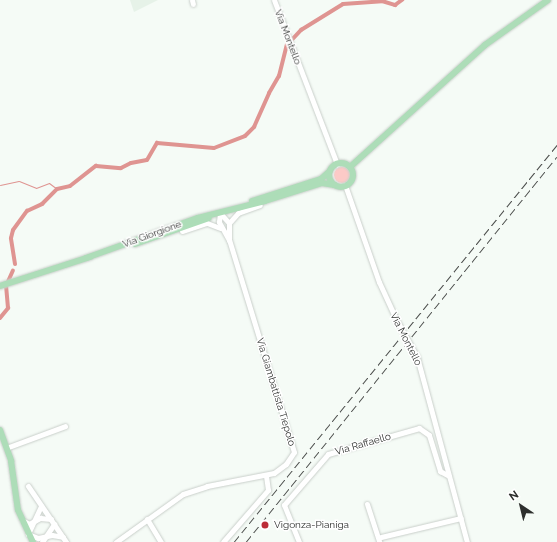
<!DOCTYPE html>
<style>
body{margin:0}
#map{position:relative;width:557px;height:542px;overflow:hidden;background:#f5fbf6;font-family:Raleway,sans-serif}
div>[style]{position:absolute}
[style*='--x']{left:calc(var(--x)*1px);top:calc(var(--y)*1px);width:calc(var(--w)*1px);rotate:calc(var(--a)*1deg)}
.built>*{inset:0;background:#e6f2e8}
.green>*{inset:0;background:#fccac7}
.round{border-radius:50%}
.stream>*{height:1px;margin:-0.5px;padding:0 0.5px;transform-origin:0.5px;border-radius:0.5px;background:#df9491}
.canal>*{height:4px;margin:-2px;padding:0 2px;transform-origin:2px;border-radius:2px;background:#df9491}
.roads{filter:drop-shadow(0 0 1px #c9cfca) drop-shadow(0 0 1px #c9cfca)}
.minor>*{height:5px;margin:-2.5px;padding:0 2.5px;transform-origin:2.5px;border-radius:2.5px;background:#fff}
.major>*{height:6px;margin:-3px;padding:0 3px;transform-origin:3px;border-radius:3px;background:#adddb8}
.major>.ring{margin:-3px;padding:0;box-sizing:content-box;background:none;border:6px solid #adddb8;border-radius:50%}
.rail>*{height:1px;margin-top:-0.5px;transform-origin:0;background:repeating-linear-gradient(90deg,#484a48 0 8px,transparent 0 12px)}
.bridges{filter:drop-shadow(0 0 1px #c9cfca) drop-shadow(0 0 1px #c9cfca)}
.minor-bridge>*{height:5px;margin:-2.5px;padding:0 2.5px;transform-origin:2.5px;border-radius:2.5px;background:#fff}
.dots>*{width:11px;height:11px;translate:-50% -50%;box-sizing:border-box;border:2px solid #fff;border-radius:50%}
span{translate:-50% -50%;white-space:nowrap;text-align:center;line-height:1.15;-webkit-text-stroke:3px #fff;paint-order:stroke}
.street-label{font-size:10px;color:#2d2f2d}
.poi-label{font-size:10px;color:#2d2f2d}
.left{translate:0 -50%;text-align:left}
.north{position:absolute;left:501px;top:486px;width:40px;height:40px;-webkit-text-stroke:3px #fff;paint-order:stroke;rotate:325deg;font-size:11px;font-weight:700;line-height:16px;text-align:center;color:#2d2f2d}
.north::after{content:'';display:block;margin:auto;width:14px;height:18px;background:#2d2f2d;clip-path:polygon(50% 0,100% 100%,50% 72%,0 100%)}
</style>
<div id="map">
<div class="built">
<i style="clip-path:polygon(130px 0,158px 0,134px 12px)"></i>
</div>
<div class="green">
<i class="round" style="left:334px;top:167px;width:16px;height:16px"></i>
</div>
<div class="stream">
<i style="--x:0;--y:185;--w:19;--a:-12"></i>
<i style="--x:19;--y:181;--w:18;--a:22"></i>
<i style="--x:36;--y:188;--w:14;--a:-21"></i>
<i style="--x:49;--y:183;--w:10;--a:37"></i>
</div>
<div class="canal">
<i style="--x:15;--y:264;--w:26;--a:-99"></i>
<i style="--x:11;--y:238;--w:8;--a:-76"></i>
<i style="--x:13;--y:230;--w:24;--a:-54"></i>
<i style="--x:27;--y:211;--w:17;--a:-25"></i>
<i style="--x:42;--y:204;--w:21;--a:-45"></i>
<i style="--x:57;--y:189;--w:13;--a:-13"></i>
<i style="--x:70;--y:186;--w:33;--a:-38"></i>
<i style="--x:96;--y:166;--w:25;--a:5"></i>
<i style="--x:121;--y:168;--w:11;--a:-27"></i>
<i style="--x:131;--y:163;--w:16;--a:-11"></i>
<i style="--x:147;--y:160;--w:20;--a:-60"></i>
<i style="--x:157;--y:143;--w:57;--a:5"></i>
<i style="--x:214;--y:148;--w:33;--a:-21"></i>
<i style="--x:245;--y:136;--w:13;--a:-45"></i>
<i style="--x:254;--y:127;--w:37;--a:-66"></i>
<i style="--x:269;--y:93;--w:20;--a:-60"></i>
<i style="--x:279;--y:76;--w:32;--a:-76"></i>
<i style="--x:287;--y:45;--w:21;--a:-47"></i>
<i style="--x:301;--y:30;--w:49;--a:-31.8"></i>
<i style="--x:343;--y:4;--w:39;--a:-4"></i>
<i style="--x:382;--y:1;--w:14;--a:17"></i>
<i style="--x:395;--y:5;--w:9;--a:-36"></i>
<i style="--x:0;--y:318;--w:13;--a:-51"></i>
<i style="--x:8;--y:308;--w:22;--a:-95"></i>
<i style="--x:6;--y:286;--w:17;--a:-66"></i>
</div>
<div class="roads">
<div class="minor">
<i style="--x:192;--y:0;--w:4;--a:76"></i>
<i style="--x:274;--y:0;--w:176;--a:69"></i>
<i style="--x:345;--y:185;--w:103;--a:70.7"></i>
<i style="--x:379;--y:282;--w:41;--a:65.3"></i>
<i style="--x:229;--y:223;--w:13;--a:-48"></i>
<i style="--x:238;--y:213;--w:23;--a:-20"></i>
<i style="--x:182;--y:231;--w:26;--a:-18"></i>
<i style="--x:207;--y:223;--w:14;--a:21"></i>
<i style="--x:417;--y:357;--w:192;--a:74.9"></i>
<i style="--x:6;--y:448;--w:63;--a:-20.4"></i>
<i style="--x:28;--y:486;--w:68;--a:55.8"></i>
<i style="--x:367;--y:504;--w:40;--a:72"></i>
<i style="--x:41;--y:506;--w:31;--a:115"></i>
<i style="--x:28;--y:534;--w:11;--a:22"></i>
<i style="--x:38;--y:538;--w:14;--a:-12"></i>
<i style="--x:52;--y:535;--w:11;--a:10"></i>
<i style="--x:147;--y:519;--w:27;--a:59"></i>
<i style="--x:22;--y:520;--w:8;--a:30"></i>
<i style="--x:29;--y:524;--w:13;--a:-29"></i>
<i style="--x:40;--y:518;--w:11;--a:5"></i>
<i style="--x:381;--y:537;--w:82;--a:-13.4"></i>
<i style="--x:42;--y:542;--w:22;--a:-56"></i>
<i style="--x:116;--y:542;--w:82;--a:-35.6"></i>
<i style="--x:183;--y:494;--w:25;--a:-18"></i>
<i style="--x:207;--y:486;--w:68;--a:-11"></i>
<i style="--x:274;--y:473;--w:15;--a:-37"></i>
<i style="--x:286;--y:464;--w:14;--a:-56"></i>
<i style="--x:294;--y:452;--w:222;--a:-107"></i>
<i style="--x:229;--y:240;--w:21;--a:-119"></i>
<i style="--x:219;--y:222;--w:9;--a:-84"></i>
<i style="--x:220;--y:213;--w:13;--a:48"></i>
<i style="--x:229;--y:223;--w:17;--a:90"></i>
<i style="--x:223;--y:542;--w:69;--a:-49.1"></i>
<i style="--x:268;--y:490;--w:15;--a:-98"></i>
<i style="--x:299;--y:542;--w:40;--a:-112"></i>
<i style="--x:284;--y:505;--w:67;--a:-49.2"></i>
<i style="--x:328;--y:454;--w:95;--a:-15.9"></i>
<i style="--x:419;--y:428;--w:12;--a:35"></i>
<i style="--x:429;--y:435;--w:38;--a:73"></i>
<i style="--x:440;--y:471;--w:10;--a:29"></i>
</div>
<div class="major">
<i class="ring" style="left:329px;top:163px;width:18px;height:18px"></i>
<i style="--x:350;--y:167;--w:182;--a:-42.1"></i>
<i style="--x:485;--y:45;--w:77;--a:-35.5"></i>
<i style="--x:252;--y:201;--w:72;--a:-17.7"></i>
<i style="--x:321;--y:179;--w:12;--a:-42"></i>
<i style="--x:135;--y:244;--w:78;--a:-19.4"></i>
<i style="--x:86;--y:258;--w:119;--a:-19.7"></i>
<i style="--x:198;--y:218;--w:69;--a:-14.2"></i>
<i style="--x:265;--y:201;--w:60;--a:-17.5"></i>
<i style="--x:322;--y:183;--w:13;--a:9"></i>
<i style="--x:0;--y:286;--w:95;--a:-17.9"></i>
<i style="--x:0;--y:430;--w:33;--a:70"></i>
<i style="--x:11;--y:461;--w:49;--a:81.9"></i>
<i style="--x:18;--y:510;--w:35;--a:65"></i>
</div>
</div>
<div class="rail">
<i style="--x:234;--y:542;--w:512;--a:-50.87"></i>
<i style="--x:246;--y:542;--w:495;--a:-51.1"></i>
</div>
<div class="bridges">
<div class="minor-bridge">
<i style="--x:396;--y:319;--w:43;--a:61.1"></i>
</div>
</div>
<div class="dots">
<i style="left:265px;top:525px;background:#bc2c38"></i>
</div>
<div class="street-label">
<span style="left:288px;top:37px;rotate:69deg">Via Montello</span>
<span style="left:152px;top:234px;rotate:-20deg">Via Giorgione</span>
<span style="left:406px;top:339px;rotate:63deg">Via Montello</span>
<span style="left:276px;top:392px;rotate:73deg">Via Giambattista Tiepolo</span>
<span style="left:363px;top:444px;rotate:-16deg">Via Raffaello</span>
</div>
<div class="poi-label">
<span class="left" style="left:274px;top:525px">Vigonza-Pianiga</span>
</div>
<div class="north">N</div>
</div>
